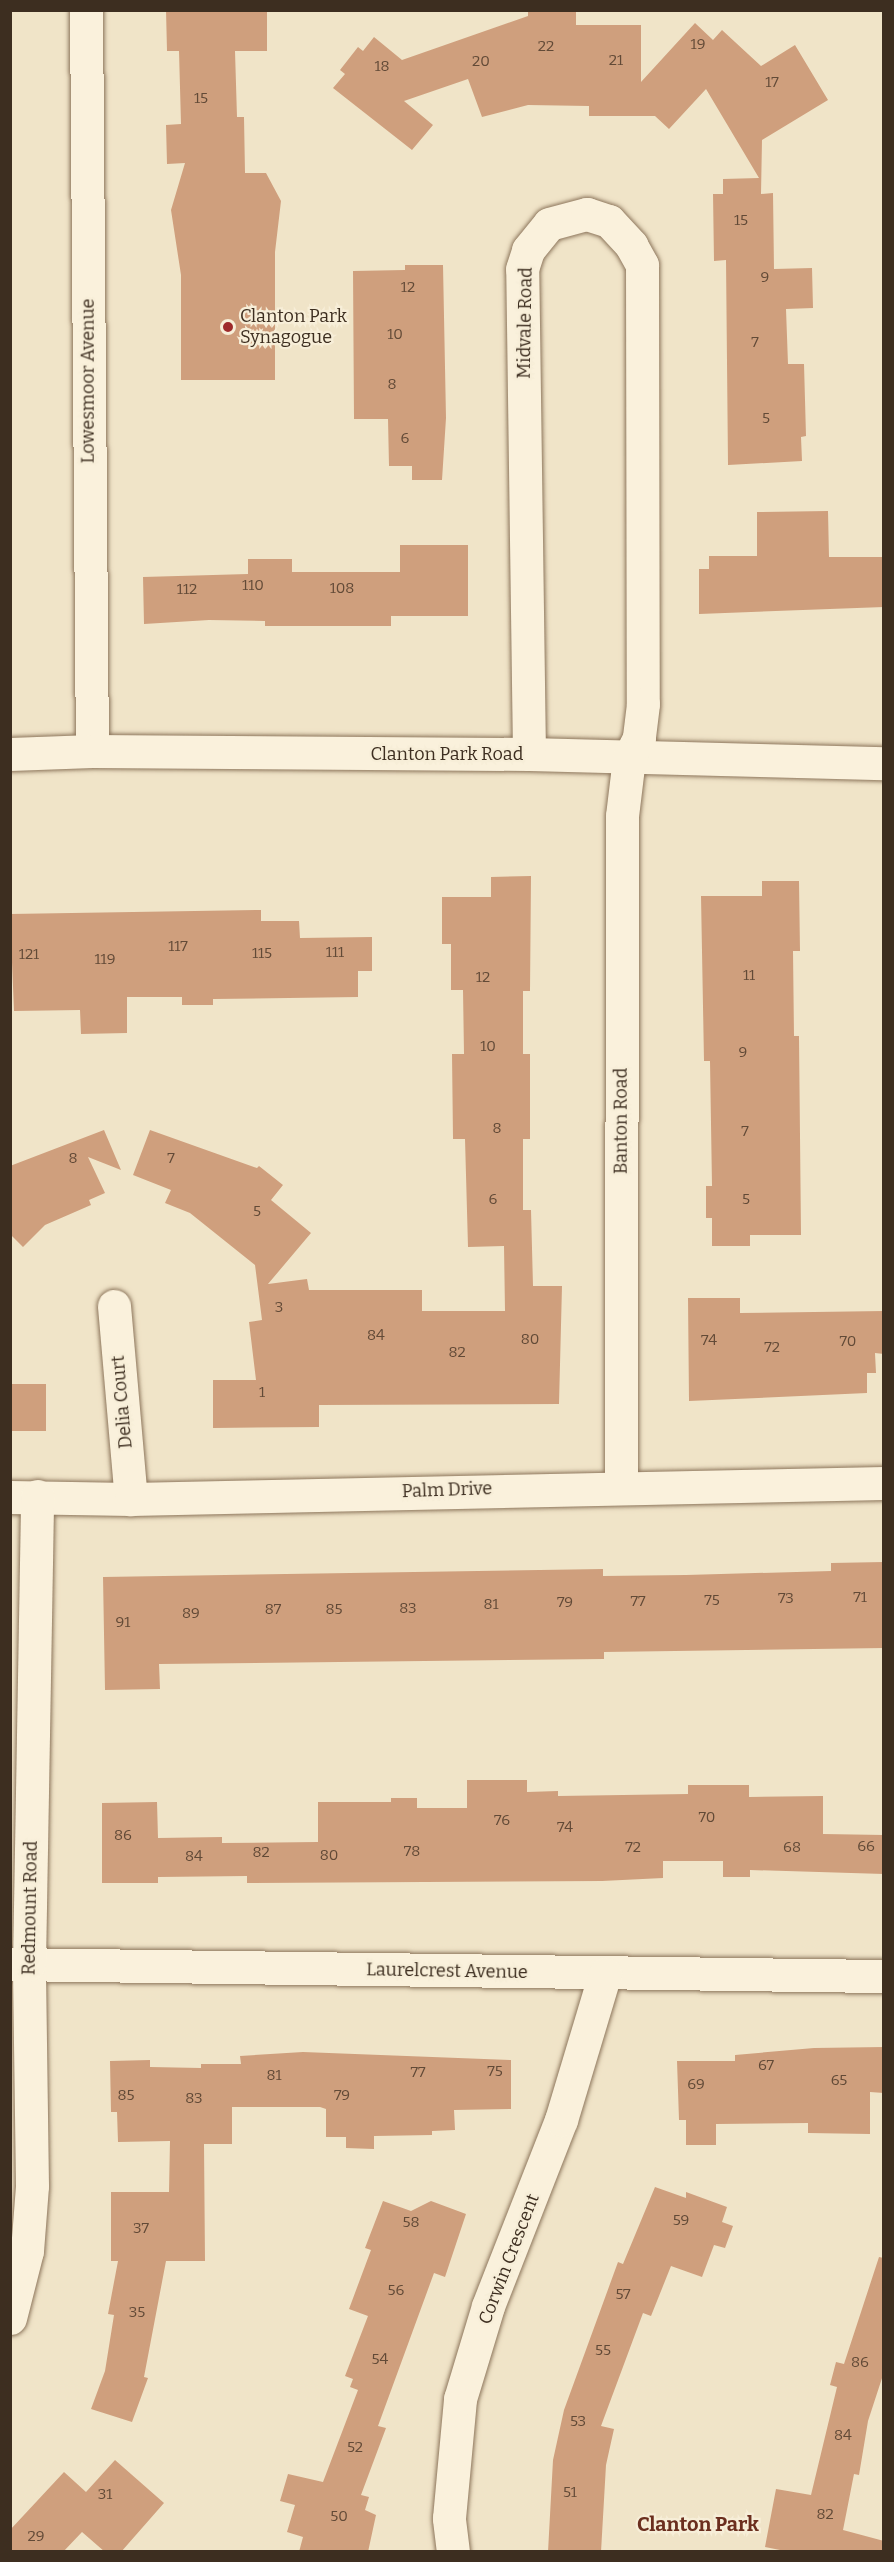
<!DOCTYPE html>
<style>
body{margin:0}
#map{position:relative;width:894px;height:2562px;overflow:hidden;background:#f0e4c8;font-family:Bitter,serif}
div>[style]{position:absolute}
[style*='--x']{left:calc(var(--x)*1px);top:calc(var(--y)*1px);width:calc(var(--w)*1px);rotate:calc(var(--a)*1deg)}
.building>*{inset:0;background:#cf9f7d}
.roads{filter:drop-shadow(0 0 2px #8d765c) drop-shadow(0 0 2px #8d765c)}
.minor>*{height:33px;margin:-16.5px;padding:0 16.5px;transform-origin:16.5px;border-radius:16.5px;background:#faf1dc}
.dots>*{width:16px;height:16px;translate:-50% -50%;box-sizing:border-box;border:3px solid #f7eed8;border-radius:50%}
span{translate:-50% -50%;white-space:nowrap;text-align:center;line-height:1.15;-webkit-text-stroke:4.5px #f7eed8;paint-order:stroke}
.number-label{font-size:15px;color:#624a37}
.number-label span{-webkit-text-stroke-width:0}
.poi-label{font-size:18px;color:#3d2e20}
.left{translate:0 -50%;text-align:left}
.street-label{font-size:18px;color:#3d2e20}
.neighbourhood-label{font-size:20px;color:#6b2e1e;font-weight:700}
.frame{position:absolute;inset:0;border:12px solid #3d2e20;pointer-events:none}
</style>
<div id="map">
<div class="building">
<i style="clip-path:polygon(166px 10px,267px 10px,267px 51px,235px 51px,237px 117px,244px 117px,245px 173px,266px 173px,281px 201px,275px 252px,275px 380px,181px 380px,181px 275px,171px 210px,185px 163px,167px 164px,166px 125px,181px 124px,179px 51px,167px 51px)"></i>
<i style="clip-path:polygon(528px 10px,576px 10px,576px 25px,641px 25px,641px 82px,695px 23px,713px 40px,722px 30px,761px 66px,795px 45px,828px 100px,762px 140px,761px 194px,773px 193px,774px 269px,812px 268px,813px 308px,786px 309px,788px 364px,804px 364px,806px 436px,801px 437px,802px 461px,728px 465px,726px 260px,714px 261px,713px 194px,723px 194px,723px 179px,759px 178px,706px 89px,669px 129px,655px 116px,589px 116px,589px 106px,528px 105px,482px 117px,468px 79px,404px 101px,433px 125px,412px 150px,333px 88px,345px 74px,340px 70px,358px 47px,363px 51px,374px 37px,402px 60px,528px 16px)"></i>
<i style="clip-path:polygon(405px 265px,443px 265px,446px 418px,442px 480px,412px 480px,412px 466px,389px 466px,388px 419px,354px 419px,353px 271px,405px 270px)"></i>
<i style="clip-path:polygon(828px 511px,829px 557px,884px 557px,884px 607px,699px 614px,699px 569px,709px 569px,709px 556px,757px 556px,757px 512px)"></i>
<i style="clip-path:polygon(400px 545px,468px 545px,468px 616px,391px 616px,391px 626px,265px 626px,265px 621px,209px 620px,144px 624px,143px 577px,248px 574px,248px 559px,292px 559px,292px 572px,400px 572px)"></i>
<i style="clip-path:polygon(531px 876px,530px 991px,523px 991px,523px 1054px,530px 1054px,530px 1139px,523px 1139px,523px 1210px,531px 1210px,533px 1286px,562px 1286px,559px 1404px,319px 1405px,319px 1427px,213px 1428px,213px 1380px,256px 1380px,249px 1322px,262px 1320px,255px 1265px,190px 1213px,165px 1203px,171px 1190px,133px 1175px,150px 1130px,257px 1168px,259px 1166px,283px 1185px,271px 1200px,311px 1233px,268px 1284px,307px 1279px,309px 1290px,422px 1290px,422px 1311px,505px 1311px,504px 1246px,468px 1247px,465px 1139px,453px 1139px,452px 1054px,464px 1054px,463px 990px,451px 990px,451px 944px,442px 944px,442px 897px,491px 897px,491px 877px)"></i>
<i style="clip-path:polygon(762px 881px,799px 881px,800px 951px,793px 951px,794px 1036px,799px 1036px,801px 1235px,750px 1235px,750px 1246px,712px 1246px,712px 1218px,706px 1218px,706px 1186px,712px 1186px,710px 1061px,704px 1061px,701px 896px,762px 896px)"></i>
<i style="clip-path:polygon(261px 910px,261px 921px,299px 921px,300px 938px,372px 937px,372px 971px,358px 971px,358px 997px,213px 999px,213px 1005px,182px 1005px,182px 997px,127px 997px,127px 1033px,81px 1034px,80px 1010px,14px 1011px,10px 914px)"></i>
<i style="clip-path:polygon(104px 1130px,121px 1170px,88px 1157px,105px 1193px,89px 1200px,91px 1205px,45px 1225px,23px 1247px,10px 1234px,10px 1166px)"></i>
<i style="clip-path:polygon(688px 1298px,740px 1298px,740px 1313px,884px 1311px,884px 1354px,875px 1353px,876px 1373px,867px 1373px,867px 1393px,689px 1401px)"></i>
<i style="clip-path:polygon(10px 1384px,46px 1384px,46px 1431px,10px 1431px)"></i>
<i style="clip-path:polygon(884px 1562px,884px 1648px,604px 1652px,604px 1659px,159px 1664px,160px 1689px,105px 1690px,103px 1577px,603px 1569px,603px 1576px,686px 1575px,831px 1571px,831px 1563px)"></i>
<i style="clip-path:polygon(467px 1780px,527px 1780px,527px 1792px,558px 1791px,558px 1796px,688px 1794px,688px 1785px,749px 1785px,749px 1797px,823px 1796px,823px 1834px,884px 1835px,884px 1874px,750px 1870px,750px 1877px,723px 1877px,723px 1861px,663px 1861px,663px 1878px,602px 1881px,247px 1883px,247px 1876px,158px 1877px,158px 1883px,102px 1883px,102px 1803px,157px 1802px,158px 1838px,222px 1837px,222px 1843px,318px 1842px,318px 1802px,391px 1802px,391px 1798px,417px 1798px,417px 1808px,467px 1808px)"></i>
<i style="clip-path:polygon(884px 2047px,884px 2093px,870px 2092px,870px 2134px,808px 2133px,808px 2123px,716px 2124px,716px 2145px,686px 2145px,686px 2120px,679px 2120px,677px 2061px,735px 2061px,735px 2055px,814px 2048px)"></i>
<i style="clip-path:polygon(303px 2052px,511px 2060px,511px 2109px,454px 2110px,455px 2130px,432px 2131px,432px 2135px,374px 2136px,374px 2149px,346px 2148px,346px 2137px,326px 2137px,326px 2109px,320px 2107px,232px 2107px,232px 2144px,204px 2144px,205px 2261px,166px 2261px,144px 2377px,148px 2378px,132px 2422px,91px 2409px,105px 2371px,114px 2315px,108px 2314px,118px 2261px,111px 2261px,111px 2192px,169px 2192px,170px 2141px,118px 2142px,117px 2112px,111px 2112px,110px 2061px,150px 2060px,150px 2067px,201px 2068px,201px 2064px,241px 2064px,240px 2056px)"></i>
<i style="clip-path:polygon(655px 2187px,686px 2198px,686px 2192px,727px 2207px,722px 2222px,733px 2226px,725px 2248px,714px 2245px,702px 2277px,671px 2266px,651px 2316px,643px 2313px,601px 2426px,614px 2429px,606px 2465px,601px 2552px,548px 2552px,553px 2460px,564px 2410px,618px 2262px,623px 2264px)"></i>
<i style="clip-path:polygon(383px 2201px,411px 2211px,431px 2201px,466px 2214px,445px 2277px,434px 2273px,378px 2426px,386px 2428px,361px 2495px,369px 2497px,365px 2510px,376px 2515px,368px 2552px,299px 2552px,303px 2537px,287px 2532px,295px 2505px,280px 2501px,288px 2474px,323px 2482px,358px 2390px,350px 2387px,353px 2379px,345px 2376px,368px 2316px,349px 2309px,371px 2250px,365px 2248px)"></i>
<i style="clip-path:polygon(879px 2257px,884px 2258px,884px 2372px,868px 2421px,859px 2475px,854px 2474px,843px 2530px,884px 2541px,884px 2552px,790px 2552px,765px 2547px,776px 2489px,811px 2495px,837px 2387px,830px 2385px,836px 2362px,844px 2364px)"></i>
<i style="clip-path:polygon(115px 2460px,164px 2503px,121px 2552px,105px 2552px,82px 2532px,63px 2552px,10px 2552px,10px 2530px,64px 2472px,86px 2492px)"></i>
</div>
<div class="roads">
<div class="minor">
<i style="--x:86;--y:10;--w:741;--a:89.54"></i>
<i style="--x:10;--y:754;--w:82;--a:-2.1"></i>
<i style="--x:92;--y:751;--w:437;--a:0.4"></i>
<i style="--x:529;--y:754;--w:355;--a:1.5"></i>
<i style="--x:529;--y:754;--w:485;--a:-90.8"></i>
<i style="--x:522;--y:269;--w:20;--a:-72"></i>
<i style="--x:528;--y:250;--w:33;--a:-51"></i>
<i style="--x:549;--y:224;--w:39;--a:-15"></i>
<i style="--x:587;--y:214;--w:23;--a:18"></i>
<i style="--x:609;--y:221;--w:33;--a:47"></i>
<i style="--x:631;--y:245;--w:23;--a:61"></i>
<i style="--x:642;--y:265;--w:439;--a:89.9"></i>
<i style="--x:643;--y:704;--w:34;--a:97"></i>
<i style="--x:639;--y:738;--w:22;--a:117"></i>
<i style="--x:629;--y:758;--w:58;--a:96.9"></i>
<i style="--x:622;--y:816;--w:670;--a:90.09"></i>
<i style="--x:114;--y:1306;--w:194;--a:85"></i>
<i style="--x:10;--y:1497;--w:121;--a:0.9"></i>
<i style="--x:131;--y:1499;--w:753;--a:-1.22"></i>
<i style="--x:10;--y:1964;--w:874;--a:0.79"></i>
<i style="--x:10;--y:2318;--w:69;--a:-75.8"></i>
<i style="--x:27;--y:2251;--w:65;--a:-85.6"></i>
<i style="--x:32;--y:2186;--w:222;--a:-90.8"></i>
<i style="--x:29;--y:1964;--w:468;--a:-89"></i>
<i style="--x:453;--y:2552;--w:34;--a:-97"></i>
<i style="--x:449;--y:2518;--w:120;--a:-84.7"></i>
<i style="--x:460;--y:2399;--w:97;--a:-73.2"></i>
<i style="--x:488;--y:2306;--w:200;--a:-68.6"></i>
<i style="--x:561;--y:2120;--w:153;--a:-73.3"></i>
</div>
</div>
<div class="dots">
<i style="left:228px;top:327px;background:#9e2a2b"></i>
</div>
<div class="number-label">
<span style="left:698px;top:45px">19</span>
<span style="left:546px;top:47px">22</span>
<span style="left:616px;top:61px">21</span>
<span style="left:481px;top:62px">20</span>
<span style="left:382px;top:67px">18</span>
<span style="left:772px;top:83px">17</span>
<span style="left:201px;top:99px">15</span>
<span style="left:741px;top:221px">15</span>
<span style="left:765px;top:278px">9</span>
<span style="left:408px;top:288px">12</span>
<span style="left:395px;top:335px">10</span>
<span style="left:755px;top:343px">7</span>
<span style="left:392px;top:385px">8</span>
<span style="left:766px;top:419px">5</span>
<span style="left:405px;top:439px">6</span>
<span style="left:253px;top:586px">110</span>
<span style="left:342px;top:589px">108</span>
<span style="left:187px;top:590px">112</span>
<span style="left:178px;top:947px">117</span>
<span style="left:335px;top:953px">111</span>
<span style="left:262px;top:954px">115</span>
<span style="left:29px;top:955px">121</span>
<span style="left:105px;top:960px">119</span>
<span style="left:749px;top:976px">11</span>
<span style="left:483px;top:978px">12</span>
<span style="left:488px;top:1047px">10</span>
<span style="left:743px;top:1053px">9</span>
<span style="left:497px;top:1129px">8</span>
<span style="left:745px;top:1132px">7</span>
<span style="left:73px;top:1159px">8</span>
<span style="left:171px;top:1159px">7</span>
<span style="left:493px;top:1200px">6</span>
<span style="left:746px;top:1200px">5</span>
<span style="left:257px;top:1212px">5</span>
<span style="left:279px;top:1308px">3</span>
<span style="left:376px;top:1336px">84</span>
<span style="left:530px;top:1340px">80</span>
<span style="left:709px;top:1341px">74</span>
<span style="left:848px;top:1342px">70</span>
<span style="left:772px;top:1348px">72</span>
<span style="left:457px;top:1353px">82</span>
<span style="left:262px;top:1393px">1</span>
<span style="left:860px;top:1598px">71</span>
<span style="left:786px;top:1599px">73</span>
<span style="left:712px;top:1601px">75</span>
<span style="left:638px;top:1602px">77</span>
<span style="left:565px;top:1603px">79</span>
<span style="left:491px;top:1605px">81</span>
<span style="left:408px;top:1609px">83</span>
<span style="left:273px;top:1610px">87</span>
<span style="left:334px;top:1610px">85</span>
<span style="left:191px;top:1614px">89</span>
<span style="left:123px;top:1623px">91</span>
<span style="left:707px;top:1818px">70</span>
<span style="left:502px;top:1821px">76</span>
<span style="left:565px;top:1828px">74</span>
<span style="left:123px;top:1836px">86</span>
<span style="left:866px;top:1847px">66</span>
<span style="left:633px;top:1848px">72</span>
<span style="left:792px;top:1848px">68</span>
<span style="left:412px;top:1852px">78</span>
<span style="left:261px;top:1853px">82</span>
<span style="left:329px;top:1856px">80</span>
<span style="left:194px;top:1857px">84</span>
<span style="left:766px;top:2066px">67</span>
<span style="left:495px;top:2072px">75</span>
<span style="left:418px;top:2073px">77</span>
<span style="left:274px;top:2076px">81</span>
<span style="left:839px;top:2081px">65</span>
<span style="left:696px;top:2085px">69</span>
<span style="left:126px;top:2096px">85</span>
<span style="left:342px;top:2096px">79</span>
<span style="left:194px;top:2099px">83</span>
<span style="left:681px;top:2221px">59</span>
<span style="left:411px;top:2223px">58</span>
<span style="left:141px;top:2229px">37</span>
<span style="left:396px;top:2291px">56</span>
<span style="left:623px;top:2295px">57</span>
<span style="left:137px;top:2313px">35</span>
<span style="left:603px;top:2351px">55</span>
<span style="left:380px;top:2360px">54</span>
<span style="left:860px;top:2363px">86</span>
<span style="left:578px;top:2422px">53</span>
<span style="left:843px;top:2436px">84</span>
<span style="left:355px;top:2448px">52</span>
<span style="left:570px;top:2493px">51</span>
<span style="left:105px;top:2495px">31</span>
<span style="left:825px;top:2515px">82</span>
<span style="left:339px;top:2517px">50</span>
<span style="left:36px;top:2537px">29</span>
</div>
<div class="poi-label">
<span class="left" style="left:240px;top:327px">Clanton Park<br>Synagogue</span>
</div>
<div class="street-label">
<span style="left:525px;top:323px;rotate:-89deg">Midvale Road</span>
<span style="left:88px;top:381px;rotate:-90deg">Lowesmoor Avenue</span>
<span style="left:447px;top:754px">Clanton Park Road</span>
<span style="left:621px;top:1121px;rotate:-90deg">Banton Road</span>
<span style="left:122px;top:1402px;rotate:-95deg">Delia Court</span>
<span style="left:447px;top:1490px;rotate:-2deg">Palm Drive</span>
<span style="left:30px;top:1908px;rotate:-89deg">Redmount Road</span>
<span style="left:447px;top:1971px;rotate:1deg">Laurelcrest Avenue</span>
<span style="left:509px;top:2259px;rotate:-69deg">Corwin Crescent</span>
</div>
<div class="neighbourhood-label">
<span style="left:698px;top:2524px">Clanton Park</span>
</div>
<div class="frame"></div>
</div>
